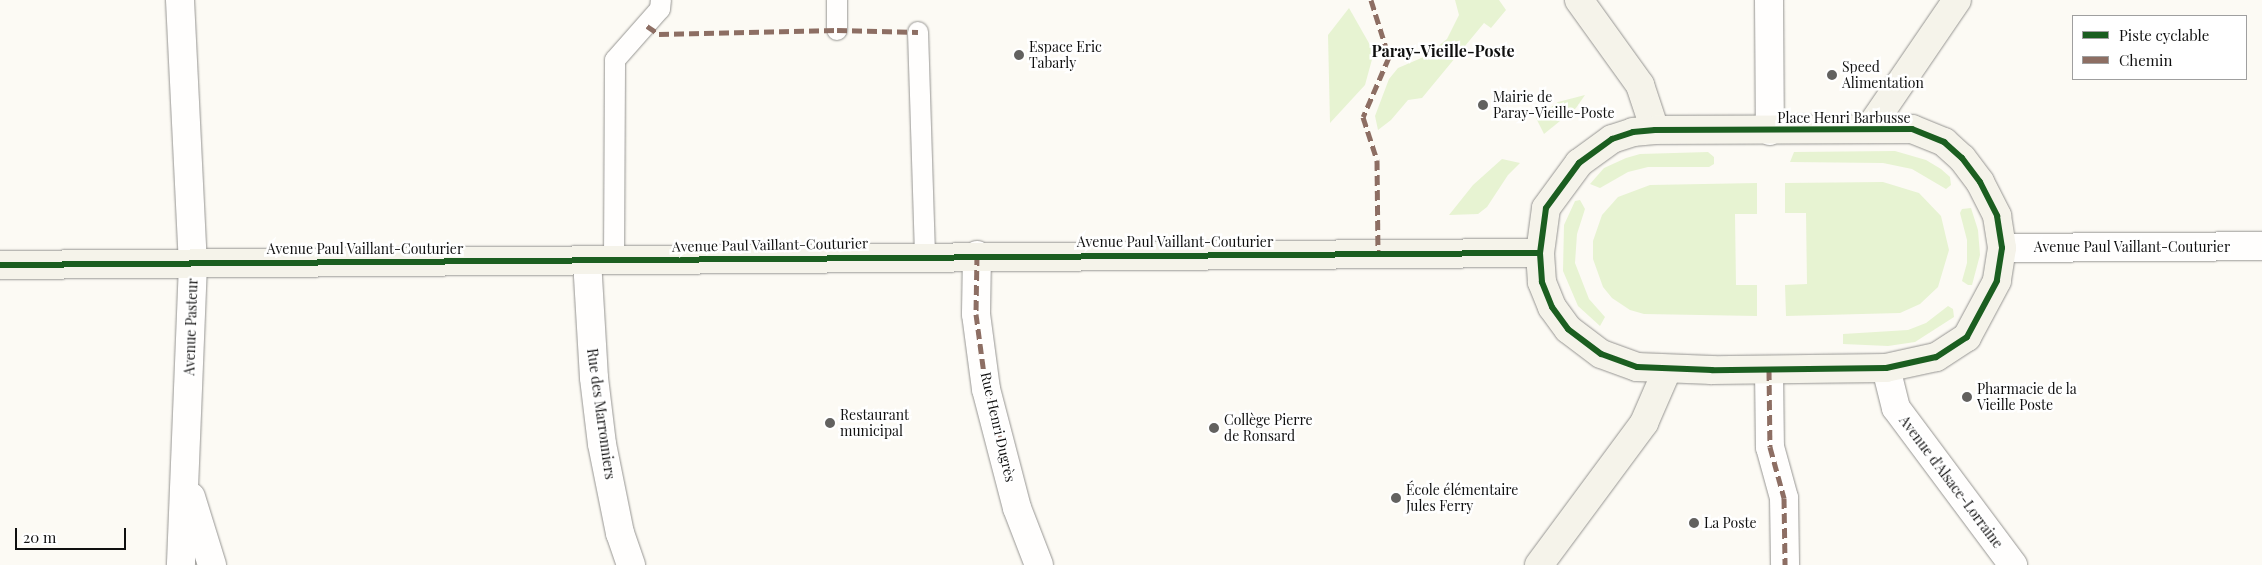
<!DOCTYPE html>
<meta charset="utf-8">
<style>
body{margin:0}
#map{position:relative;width:2262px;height:565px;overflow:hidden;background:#fcfaf4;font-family:"Playfair Display",serif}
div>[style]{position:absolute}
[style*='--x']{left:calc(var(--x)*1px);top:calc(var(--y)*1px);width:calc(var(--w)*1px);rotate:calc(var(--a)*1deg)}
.green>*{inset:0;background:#e7f3d2}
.roads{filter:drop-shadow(0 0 1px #969592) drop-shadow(0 0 1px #969592)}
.lane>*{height:20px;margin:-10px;padding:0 10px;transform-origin:10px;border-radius:10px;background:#fffefd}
.street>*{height:28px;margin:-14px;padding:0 14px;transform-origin:14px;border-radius:14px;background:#fffefd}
.secondary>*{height:28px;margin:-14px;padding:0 14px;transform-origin:14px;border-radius:14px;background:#f5f3ea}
.quiet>*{height:5px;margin-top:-2.5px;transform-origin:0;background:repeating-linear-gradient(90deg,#8d6e63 0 10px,transparent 0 15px)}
.cycleway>*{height:6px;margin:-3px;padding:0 3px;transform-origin:3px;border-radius:3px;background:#1b5e20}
.dots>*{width:14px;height:14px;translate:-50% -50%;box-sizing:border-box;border:2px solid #fff;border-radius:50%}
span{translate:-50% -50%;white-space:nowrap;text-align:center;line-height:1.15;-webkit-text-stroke:5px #fff;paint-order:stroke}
.poi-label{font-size:14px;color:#0f0f0f}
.left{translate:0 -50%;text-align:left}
.street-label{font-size:14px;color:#0f0f0f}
.quarter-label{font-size:16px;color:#0f0f0f;font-weight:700}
.legend{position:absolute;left:2072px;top:15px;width:175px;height:65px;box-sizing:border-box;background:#fff;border:1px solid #9f9f9f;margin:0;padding:6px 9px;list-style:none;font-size:15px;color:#0f0f0f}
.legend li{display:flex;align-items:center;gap:10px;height:25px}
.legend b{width:25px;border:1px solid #9f9f9f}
.scale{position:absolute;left:15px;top:528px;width:111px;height:22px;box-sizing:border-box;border:2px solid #0f0f0f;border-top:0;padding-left:6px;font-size:15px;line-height:18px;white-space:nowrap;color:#0f0f0f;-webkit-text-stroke:4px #fff;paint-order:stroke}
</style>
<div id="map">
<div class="green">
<i style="clip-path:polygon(1455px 0,1499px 0,1506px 10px,1491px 28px,1484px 23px,1422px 98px,1408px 100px,1391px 120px,1378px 130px,1375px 116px,1389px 79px,1398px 68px,1426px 56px,1447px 39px,1459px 15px)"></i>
<i style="clip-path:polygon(1349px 8px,1374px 52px,1365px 85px,1330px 123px,1328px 35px)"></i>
<i style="clip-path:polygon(1585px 95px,1576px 108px,1544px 134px,1536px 118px,1558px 102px)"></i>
<i style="clip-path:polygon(1895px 151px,1926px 160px,1941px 169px,1950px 177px,1951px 185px,1946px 189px,1912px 169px,1883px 163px,1790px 162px,1794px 152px)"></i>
<i style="clip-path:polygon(1708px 152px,1714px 157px,1714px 164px,1709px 167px,1648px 167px,1628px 172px,1600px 188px,1590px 184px,1604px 168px,1626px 158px,1640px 154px)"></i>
<i style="clip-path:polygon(1502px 159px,1520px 163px,1508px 175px,1487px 207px,1478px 214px,1449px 215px,1473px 185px)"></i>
<i style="clip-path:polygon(1883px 182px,1919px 193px,1941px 216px,1949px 250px,1938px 287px,1920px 304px,1900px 313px,1786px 316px,1785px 285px,1807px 284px,1806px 213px,1785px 213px,1785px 183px)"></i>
<i style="clip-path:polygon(1757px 183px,1757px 214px,1735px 214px,1736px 285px,1757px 285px,1757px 316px,1644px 314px,1630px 310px,1612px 298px,1603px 287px,1593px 259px,1593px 241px,1602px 215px,1618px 197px,1650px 185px)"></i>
<i style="clip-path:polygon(1580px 200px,1585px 209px,1577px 234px,1575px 263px,1589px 299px,1605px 317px,1600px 326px,1578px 306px,1563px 271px,1564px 225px,1575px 201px)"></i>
<i style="clip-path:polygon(1971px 208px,1978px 230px,1980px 255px,1972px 285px,1968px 285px,1962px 281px,1967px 263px,1967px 240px,1960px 213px,1962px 209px)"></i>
<i style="clip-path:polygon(1948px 306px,1953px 309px,1954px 317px,1915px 342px,1888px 346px,1843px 344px,1843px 334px,1908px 330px,1926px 323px)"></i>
</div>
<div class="roads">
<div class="lane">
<i style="--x:837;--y:0;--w:30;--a:90"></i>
<i style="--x:918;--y:32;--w:224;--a:88.2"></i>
<i style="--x:614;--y:259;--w:199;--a:-89.7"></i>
<i style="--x:615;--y:60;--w:68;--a:-48.6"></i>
<i style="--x:660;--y:9;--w:9;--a:-84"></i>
</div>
<div class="street">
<i style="--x:180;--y:0;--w:264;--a:87.2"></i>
<i style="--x:193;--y:264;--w:301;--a:92.3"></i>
<i style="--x:1769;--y:0;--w:131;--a:89.6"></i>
<i style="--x:2002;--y:248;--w:260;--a:-0.4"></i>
<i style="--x:977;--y:255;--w:59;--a:91"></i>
<i style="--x:976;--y:314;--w:76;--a:82.4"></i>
<i style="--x:986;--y:389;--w:123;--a:75.4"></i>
<i style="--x:1017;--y:508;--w:61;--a:68.9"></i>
<i style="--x:587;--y:260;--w:118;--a:86.6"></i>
<i style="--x:594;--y:378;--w:66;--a:83.1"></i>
<i style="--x:602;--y:444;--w:91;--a:78.6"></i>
<i style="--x:620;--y:533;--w:34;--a:71"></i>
<i style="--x:1886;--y:368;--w:41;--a:76"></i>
<i style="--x:1896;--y:408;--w:196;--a:53.3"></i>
<i style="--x:1769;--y:370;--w:77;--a:89.3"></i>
<i style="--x:1770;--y:447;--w:53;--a:74.6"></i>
<i style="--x:1784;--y:498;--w:67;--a:89.1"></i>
<i style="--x:191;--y:497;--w:71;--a:72.8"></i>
</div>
<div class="secondary">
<i style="--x:1579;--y:0;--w:105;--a:54.3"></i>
<i style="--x:1640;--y:85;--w:47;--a:71.6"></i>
<i style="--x:1869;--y:129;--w:156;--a:-55.7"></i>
<i style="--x:1912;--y:129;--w:35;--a:22"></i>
<i style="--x:1944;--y:142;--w:24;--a:42"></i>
<i style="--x:1962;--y:158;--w:30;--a:53"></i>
<i style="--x:1980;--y:182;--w:38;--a:63"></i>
<i style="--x:1997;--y:216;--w:32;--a:81"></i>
<i style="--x:2002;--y:248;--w:33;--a:99"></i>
<i style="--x:1997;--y:281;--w:64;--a:118.2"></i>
<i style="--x:1967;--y:337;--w:37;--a:147"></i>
<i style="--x:1936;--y:357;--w:51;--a:167.6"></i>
<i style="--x:1886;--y:368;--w:174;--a:179.3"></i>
<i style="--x:1712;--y:370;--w:75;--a:-177.7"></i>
<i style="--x:1637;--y:367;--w:38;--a:-160"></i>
<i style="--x:1601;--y:354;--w:41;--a:-142.9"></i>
<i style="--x:1568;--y:329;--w:27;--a:-126"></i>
<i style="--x:1552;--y:307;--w:27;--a:-112"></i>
<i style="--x:1542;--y:282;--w:29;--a:-94"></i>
<i style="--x:1540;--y:253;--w:45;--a:-82.4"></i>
<i style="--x:1546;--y:208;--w:56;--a:-53.7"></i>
<i style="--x:1579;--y:163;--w:41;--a:-36"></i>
<i style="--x:1612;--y:139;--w:22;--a:-18"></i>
<i style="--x:1633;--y:132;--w:22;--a:-5"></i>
<i style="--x:1655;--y:130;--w:257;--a:-0.2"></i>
<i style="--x:0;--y:265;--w:1540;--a:-0.45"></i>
<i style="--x:1539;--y:565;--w:177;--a:-53.5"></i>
<i style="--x:1644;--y:423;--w:58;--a:-66.5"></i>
</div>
</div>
<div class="quiet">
<i style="--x:1371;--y:0;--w:60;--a:72.5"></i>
<i style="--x:1389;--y:57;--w:65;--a:113.4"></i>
<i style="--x:1363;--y:117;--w:45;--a:72"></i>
<i style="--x:1377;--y:160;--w:93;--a:89.4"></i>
<i style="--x:647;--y:26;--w:14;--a:34"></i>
<i style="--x:659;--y:34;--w:178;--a:-1.3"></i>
<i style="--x:837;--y:30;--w:81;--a:1.4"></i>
<i style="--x:977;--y:255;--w:59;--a:91"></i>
<i style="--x:976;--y:314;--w:76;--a:82.4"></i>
<i style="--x:986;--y:389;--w:70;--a:74.2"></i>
<i style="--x:1769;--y:370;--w:77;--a:89.3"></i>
<i style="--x:1770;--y:447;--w:53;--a:74.6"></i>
<i style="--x:1784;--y:498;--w:67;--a:89.1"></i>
</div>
<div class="cycleway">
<i style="--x:1912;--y:129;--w:35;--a:22"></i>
<i style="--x:1944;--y:142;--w:24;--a:42"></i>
<i style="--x:1962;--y:158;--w:30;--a:53"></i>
<i style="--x:1980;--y:182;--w:38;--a:63"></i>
<i style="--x:1997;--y:216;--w:32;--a:81"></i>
<i style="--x:2002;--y:248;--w:33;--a:99"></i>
<i style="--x:1997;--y:281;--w:64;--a:118.2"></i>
<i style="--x:1967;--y:337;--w:37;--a:147"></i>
<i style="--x:1936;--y:357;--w:51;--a:167.6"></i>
<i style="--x:1886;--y:368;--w:174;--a:179.3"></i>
<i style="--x:1712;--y:370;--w:75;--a:-177.7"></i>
<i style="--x:1637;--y:367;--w:38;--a:-160"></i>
<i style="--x:1601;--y:354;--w:41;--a:-142.9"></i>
<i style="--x:1568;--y:329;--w:27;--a:-126"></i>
<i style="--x:1552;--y:307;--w:27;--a:-112"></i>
<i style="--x:1542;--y:282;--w:29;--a:-94"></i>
<i style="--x:1540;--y:253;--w:45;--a:-82.4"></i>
<i style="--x:1546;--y:208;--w:56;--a:-53.7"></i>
<i style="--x:1579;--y:163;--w:41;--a:-36"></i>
<i style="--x:1612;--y:139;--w:22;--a:-18"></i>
<i style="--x:1633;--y:132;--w:22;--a:-5"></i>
<i style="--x:1655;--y:130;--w:257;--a:-0.2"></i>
<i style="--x:0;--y:265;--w:1540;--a:-0.45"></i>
</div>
<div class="dots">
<i style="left:1019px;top:55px;background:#62615f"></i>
<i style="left:1832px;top:75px;background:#62615f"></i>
<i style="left:1483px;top:105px;background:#62615f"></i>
<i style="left:1967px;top:397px;background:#62615f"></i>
<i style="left:830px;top:423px;background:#62615f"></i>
<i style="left:1214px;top:428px;background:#62615f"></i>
<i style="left:1396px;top:498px;background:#62615f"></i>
<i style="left:1694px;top:523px;background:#62615f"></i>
</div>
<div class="poi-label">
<span class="left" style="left:1029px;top:55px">Espace Eric<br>Tabarly</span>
<span class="left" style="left:1842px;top:75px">Speed<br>Alimentation</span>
<span class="left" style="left:1493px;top:105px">Mairie de<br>Paray-Vieille-Poste</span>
<span class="left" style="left:1977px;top:397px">Pharmacie de la<br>Vieille Poste</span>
<span class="left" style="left:840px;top:423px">Restaurant<br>municipal</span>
<span class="left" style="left:1224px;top:428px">Collège Pierre<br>de Ronsard</span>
<span class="left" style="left:1406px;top:498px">École élémentaire<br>Jules Ferry</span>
<span class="left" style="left:1704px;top:523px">La Poste</span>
</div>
<div class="street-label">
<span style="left:1844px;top:118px">Place Henri Barbusse</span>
<span style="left:1175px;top:242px">Avenue Paul Vaillant-Couturier</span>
<span style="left:770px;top:245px;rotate:-1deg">Avenue Paul Vaillant-Couturier</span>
<span style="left:2132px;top:247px">Avenue Paul Vaillant-Couturier</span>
<span style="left:365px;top:249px">Avenue Paul Vaillant-Couturier</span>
<span style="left:191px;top:327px;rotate:-88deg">Avenue Pasteur</span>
<span style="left:601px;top:414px;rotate:82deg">Rue des Marronniers</span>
<span style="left:998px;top:427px;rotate:77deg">Rue Henri Dugrès</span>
<span style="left:1951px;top:482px;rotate:53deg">Avenue d'Alsace-Lorraine</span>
</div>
<div class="quarter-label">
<span style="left:1443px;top:51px">Paray-Vieille-Poste</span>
</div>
<ul class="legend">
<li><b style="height:6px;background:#1b5e20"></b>Piste cyclable</li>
<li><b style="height:6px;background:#8d6e63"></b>Chemin</li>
</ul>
<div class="scale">20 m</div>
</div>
